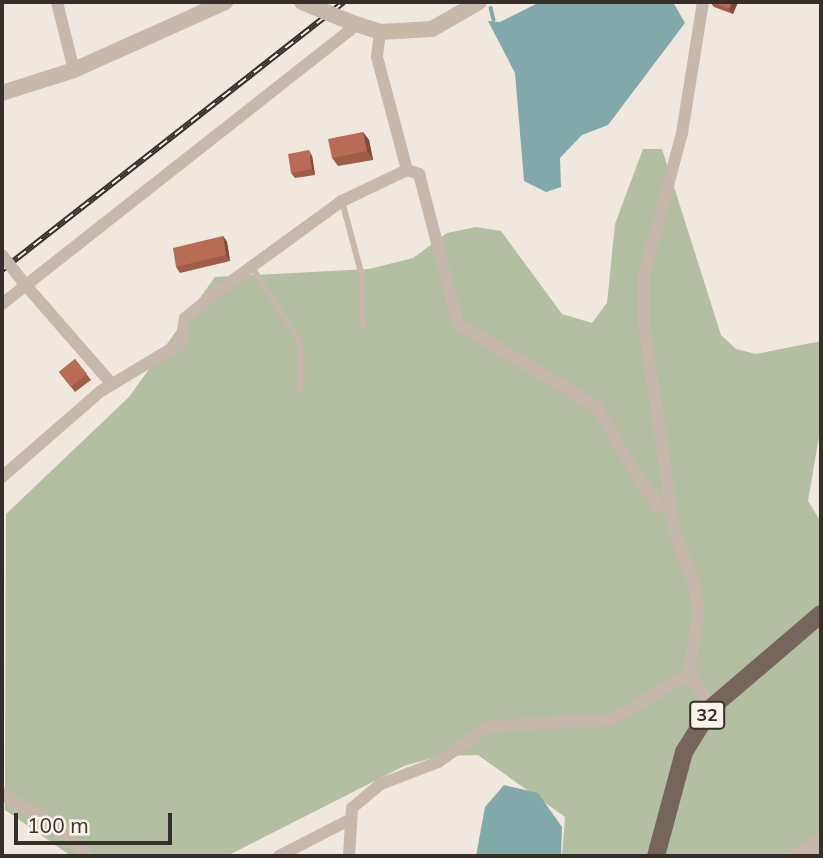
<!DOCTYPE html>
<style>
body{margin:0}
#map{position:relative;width:823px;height:858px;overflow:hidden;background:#f0e8df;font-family:Mulish,sans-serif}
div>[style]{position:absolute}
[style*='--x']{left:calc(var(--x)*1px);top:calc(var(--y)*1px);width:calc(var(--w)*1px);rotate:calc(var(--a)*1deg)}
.green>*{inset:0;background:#b4bea1}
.water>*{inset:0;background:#81a9aa}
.stream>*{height:3.5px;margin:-1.75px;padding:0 1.75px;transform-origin:1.75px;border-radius:1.75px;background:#81a9aa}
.service>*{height:6px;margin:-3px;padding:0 3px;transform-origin:3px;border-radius:3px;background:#c7b8ac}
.minor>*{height:12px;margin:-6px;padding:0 6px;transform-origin:6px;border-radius:6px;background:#c7b8ac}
.tertiary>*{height:16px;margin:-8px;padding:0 8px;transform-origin:8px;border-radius:8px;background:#c7b8ac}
.primary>*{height:18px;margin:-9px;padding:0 9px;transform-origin:9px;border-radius:9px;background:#76655d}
.rail>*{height:6px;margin-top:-3px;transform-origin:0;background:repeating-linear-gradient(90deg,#f8f2eb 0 10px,#362e2a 0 20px);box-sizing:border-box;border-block:2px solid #362e2a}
.minor-bridge>*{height:12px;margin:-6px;padding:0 6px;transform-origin:6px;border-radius:6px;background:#c7b8ac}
.tertiary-bridge>*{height:16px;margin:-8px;padding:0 8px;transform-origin:8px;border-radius:8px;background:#c7b8ac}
.wall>*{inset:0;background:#9e5c49}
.shaded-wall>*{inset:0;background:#814b3c}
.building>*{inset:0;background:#b86b55}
span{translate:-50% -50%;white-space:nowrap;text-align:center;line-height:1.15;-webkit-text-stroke:7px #f8f2eb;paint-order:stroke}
.shield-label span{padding:2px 5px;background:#f8f2eb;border:2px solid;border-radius:5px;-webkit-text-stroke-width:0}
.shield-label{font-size:18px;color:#362e2a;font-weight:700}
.frame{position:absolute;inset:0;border:4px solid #362e2a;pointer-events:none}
.scale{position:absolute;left:14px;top:813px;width:158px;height:32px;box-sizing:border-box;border:4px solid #362e2a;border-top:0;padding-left:9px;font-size:21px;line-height:24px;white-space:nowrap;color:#362e2a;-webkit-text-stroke:5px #f8f2eb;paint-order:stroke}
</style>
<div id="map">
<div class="green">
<i style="clip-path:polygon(643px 149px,662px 149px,721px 335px,736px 349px,756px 354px,821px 341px,821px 425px,808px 501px,821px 522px,821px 856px,562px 856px,565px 817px,478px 755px,439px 756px,404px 766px,227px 856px,71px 856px,5px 810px,6px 514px,129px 397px,215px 277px,369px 269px,413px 258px,447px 233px,476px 227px,501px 231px,562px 314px,592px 323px,607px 303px,615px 224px)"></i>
</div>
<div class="water">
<i style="clip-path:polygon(540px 2px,673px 2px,685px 23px,608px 125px,582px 135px,560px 158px,561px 187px,546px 192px,524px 181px,515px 73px,488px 21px,500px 22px)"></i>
<i style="clip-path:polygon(504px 785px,538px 793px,562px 827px,561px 856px,476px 856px,485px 807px)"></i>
</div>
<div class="stream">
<i style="--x:491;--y:8;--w:12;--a:76"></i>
</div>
<div class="service">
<i style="--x:342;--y:201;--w:78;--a:75.1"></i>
<i style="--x:362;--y:276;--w:50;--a:88.9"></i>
<i style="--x:251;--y:266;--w:90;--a:57.2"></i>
<i style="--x:300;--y:342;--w:49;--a:90"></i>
</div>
<div class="minor">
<i style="--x:57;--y:2;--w:70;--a:76"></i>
<i style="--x:703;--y:2;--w:133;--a:99.1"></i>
<i style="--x:682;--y:133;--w:148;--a:104.9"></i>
<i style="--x:644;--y:276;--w:48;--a:90"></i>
<i style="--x:644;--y:324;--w:211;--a:81.6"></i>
<i style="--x:675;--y:533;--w:54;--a:69.6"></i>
<i style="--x:694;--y:584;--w:29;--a:82"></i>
<i style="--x:698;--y:613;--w:62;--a:98.4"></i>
<i style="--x:689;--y:674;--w:40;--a:55.1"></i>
<i style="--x:380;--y:32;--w:25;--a:97"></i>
<i style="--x:377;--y:57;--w:117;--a:75.1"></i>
<i style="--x:22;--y:281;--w:137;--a:48.9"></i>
<i style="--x:2;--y:304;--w:451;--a:-38.2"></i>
<i style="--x:2;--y:477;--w:131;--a:-41"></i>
<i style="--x:101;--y:391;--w:93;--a:-31"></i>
<i style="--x:181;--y:343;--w:25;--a:-81"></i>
<i style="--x:185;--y:318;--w:56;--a:-38.5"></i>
<i style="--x:229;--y:283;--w:140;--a:-36"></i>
<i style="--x:342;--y:201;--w:72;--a:-25.5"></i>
<i style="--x:407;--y:170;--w:13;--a:18"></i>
<i style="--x:419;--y:174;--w:155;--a:75.4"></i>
<i style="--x:458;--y:324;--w:161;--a:30.7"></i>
<i style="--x:596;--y:406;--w:85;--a:59.5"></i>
<i style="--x:639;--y:479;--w:34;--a:54"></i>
<i style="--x:659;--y:507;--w:13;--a:18"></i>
<i style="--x:2;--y:794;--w:69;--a:30.3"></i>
<i style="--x:62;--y:829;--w:38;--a:45"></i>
<i style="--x:279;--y:856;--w:76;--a:-27.2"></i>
<i style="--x:349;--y:856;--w:48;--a:-86.4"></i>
<i style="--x:352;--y:808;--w:38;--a:-40"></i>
<i style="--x:381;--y:784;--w:61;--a:-21.1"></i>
<i style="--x:438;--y:762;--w:63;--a:-34.7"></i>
<i style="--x:490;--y:726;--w:121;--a:-2.8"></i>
<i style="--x:611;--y:720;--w:91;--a:-30.5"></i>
<i style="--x:793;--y:856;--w:32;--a:-30"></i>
</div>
<div class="tertiary">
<i style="--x:350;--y:22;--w:32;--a:18"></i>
<i style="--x:380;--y:32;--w:52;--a:-3.3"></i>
<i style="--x:432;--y:29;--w:54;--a:-29.9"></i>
<i style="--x:2;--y:93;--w:76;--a:-17.7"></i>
<i style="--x:74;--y:70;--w:166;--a:-24.2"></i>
</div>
<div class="primary">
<i style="--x:656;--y:856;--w:108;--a:-74.9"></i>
<i style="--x:684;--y:752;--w:53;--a:-58.1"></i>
<i style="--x:712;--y:707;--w:143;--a:-40.5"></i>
</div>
<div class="rail">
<i style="--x:2;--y:270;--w:434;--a:-38.1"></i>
</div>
<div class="minor-bridge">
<i style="--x:2;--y:255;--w:33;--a:52"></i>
</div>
<div class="tertiary-bridge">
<i style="--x:302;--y:2;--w:52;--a:22.6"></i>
</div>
<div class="wall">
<i style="clip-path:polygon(710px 2px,738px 2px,733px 14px,714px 7px)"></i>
<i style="clip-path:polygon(363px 132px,369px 140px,373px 160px,338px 166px,332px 158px)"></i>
<i style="clip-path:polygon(312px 156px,315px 175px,295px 178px,291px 173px)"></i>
<i style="clip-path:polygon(223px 236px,227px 242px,230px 261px,180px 273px,176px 267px)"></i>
<i style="clip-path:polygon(75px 359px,91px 380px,75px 392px,59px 372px)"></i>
</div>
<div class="shaded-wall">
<i style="clip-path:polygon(732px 2px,738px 2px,733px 14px,729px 9px)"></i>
<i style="clip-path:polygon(363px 132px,369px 140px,373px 160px,367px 151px)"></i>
<i style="clip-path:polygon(309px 150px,312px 156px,315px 175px,312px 169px)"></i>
<i style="clip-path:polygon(223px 236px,227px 242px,230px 261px,226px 255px)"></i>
</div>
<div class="building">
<i style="clip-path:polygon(711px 2px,732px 2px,729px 9px)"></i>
<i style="clip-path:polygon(363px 132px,367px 151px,332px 158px,328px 139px)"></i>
<i style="clip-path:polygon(309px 150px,312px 169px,291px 173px,288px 154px)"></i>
<i style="clip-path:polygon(223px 236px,226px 255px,176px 267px,173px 248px)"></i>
<i style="clip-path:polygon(75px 359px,87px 374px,71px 387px,59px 372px)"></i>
</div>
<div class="shield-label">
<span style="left:707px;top:715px">32</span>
</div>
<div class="frame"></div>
<div class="scale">100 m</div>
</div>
